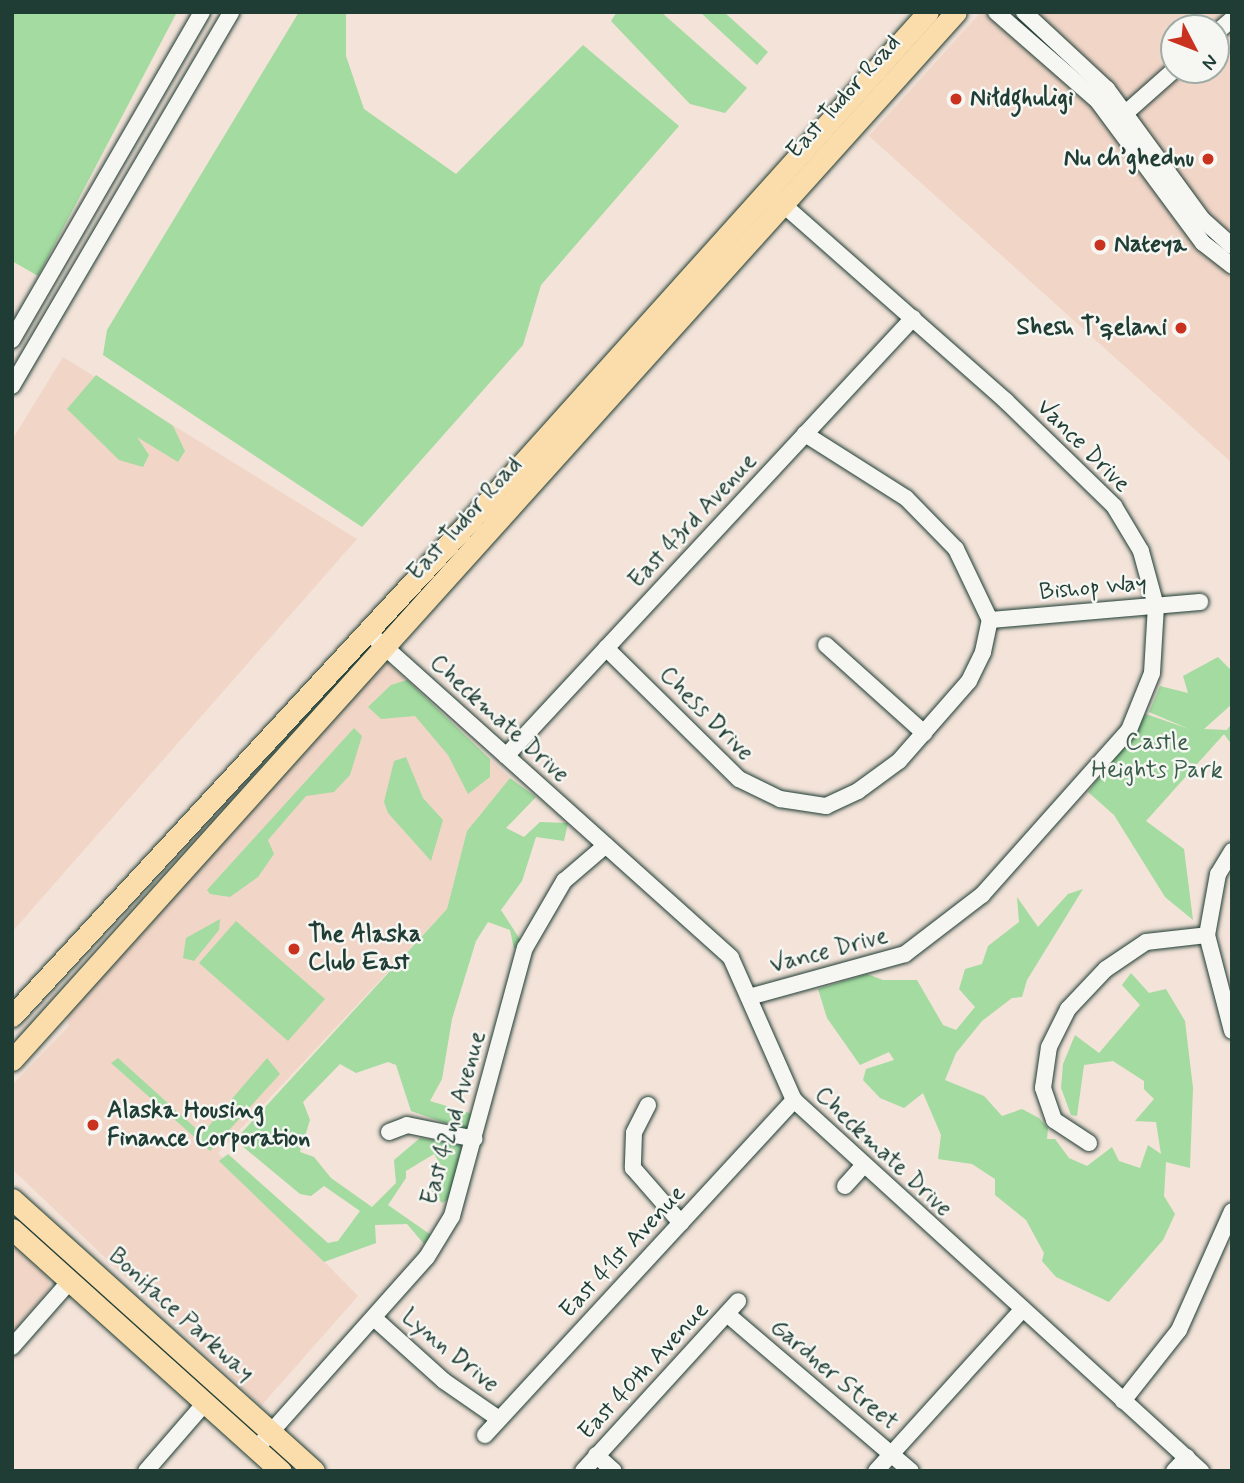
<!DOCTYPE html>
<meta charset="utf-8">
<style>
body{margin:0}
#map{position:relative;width:1244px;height:1483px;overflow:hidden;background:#f3e3d9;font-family:Mynerve,sans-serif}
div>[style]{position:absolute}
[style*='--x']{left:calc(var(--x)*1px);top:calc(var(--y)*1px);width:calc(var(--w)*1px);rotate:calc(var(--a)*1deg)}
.built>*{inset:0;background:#f1d6c8}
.green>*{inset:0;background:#a3dba0}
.roads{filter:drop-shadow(0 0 2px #1f3d34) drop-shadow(0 0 2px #1f3d34)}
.minor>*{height:16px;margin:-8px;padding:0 8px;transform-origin:8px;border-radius:8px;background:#f6f6f2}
.major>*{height:21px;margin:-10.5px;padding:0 10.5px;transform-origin:10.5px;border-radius:10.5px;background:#fbddab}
.dots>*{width:19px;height:19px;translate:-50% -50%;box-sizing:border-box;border:4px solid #f6f6f2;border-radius:50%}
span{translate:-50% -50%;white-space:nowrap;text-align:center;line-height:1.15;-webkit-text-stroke:5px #f6f6f2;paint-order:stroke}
.street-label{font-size:24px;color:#1f3d34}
.poi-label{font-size:24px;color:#1f3d34;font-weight:700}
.left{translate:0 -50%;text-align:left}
.right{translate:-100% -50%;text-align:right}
.park-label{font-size:24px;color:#395d4a}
.frame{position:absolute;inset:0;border:14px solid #1f3d34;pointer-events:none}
.north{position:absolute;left:1160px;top:14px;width:70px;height:70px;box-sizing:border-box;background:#f6f6f2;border:2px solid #a0aca6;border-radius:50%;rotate:132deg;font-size:19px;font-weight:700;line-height:28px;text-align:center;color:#1f3d34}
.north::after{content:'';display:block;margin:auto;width:24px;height:32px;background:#c8321e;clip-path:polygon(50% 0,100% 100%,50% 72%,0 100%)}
</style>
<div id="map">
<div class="built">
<i style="clip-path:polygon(evenodd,981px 12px,1232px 12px,1232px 463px,869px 136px,981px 12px,1174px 28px,1216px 28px,1216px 70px,1174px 70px,1174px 28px)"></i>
<i style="clip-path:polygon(63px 357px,357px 539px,12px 932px,12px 440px)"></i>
<i style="clip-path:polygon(386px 661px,510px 778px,467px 831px,447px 909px,218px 1153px,358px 1296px,261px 1406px,12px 1169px,12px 1085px,69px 1026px,66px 1013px)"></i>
<i style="clip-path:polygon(12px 1244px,48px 1275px,50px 1288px,12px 1333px)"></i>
</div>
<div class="green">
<i style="clip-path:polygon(12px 12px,177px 12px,38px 276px,12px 261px)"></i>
<i style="clip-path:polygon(299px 12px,346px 12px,346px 56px,364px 109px,456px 174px,583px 45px,679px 126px,541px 285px,523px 345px,362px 527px,103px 355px,107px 330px)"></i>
<i style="clip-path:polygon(617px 12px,661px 12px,747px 88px,725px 113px,690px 104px,611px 21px)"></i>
<i style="clip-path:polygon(700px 12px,724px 12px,768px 52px,757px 65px)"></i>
<i style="clip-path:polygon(96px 375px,173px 426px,185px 451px,178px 462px,137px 437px,149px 455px,143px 467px,119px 460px,67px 409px)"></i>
<i style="clip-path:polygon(1218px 657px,1232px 671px,1232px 704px,1204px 729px,1227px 730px,1232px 723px,1232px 745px,1224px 734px,1146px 821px,1184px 849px,1193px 920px,1165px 897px,1114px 815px,1088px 792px,1146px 714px,1189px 729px,1149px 712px,1160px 686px,1188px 693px,1183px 676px)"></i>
<i style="clip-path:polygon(407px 680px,490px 759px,490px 777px,468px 794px,448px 755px,415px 716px,381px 719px,368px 707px,391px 685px)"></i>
<i style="clip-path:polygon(354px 728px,362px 736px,350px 775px,334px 792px,306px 796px,268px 840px,274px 854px,258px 877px,230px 897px,210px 894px,207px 890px)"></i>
<i style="clip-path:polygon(406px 757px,423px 798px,443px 820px,431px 861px,388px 813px,384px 802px,394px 761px)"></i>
<i style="clip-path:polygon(510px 778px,536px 797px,506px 828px,524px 837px,540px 822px,568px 823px,564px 841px,536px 837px,522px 881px,501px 910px,521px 941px,514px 949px,510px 930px,488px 922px,476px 941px,452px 1019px,442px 1079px,430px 1101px,473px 1114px,468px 1131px,411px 1111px,396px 1065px,388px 1062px,356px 1073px,340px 1064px,303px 1102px,310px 1120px,300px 1152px,314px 1157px,331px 1178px,372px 1207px,396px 1183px,394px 1160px,420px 1138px,460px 1144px,466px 1161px,455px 1195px,442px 1203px,431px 1190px,447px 1175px,434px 1154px,406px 1171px,406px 1178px,388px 1205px,431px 1235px,424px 1244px,407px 1224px,375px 1225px,376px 1243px,324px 1262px,219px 1161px,228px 1154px,328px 1243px,338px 1241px,360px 1211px,324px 1186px,311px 1196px,300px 1194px,235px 1140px,447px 909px,467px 831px)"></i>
<i style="clip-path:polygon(1083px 889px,1027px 980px,1022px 997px,1012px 998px,982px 1021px,956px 1053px,945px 1080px,984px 1096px,1002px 1116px,1022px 1109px,1039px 1118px,1048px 1128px,1047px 1139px,1055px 1139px,1069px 1158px,1087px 1166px,1112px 1147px,1119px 1161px,1140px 1168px,1148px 1145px,1161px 1154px,1156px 1122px,1135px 1121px,1154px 1099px,1144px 1089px,1144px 1081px,1113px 1061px,1084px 1065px,1077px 1116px,1071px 1115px,1061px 1088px,1063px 1064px,1075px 1035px,1099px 1053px,1140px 1005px,1122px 985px,1131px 973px,1149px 993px,1166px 989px,1185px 1021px,1193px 1088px,1190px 1168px,1166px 1162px,1164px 1196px,1175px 1214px,1163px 1240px,1109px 1302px,1056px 1277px,1042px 1261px,1044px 1253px,1026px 1220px,995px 1195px,995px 1179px,972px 1164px,938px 1159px,941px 1135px,923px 1093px,904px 1108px,880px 1098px,863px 1080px,866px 1069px,894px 1060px,889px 1052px,860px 1065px,827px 1018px,818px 989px,867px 974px,883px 980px,917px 980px,943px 1025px,956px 1030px,975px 1007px,959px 989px,965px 969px,982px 964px,988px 946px,1019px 922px,1017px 897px,1038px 927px,1068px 894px)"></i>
<i style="clip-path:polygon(220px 919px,219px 930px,194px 961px,183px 958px,186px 938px)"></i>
<i style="clip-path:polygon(236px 921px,325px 999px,288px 1041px,199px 963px)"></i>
<i style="clip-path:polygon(118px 1058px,202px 1134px,267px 1058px,280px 1074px,210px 1151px,111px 1063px)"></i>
</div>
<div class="roads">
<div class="minor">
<i style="--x:996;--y:12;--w:134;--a:41.1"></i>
<i style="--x:1097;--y:100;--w:178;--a:53.5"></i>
<i style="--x:1203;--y:243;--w:37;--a:38"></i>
<i style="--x:1024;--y:12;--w:113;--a:42.9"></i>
<i style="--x:1107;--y:89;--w:161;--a:53.8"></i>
<i style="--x:1202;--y:219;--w:40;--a:42"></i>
<i style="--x:1216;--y:33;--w:21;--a:-41"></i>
<i style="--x:1120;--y:118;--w:72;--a:-41.6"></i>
<i style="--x:12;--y:340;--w:379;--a:-59.9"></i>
<i style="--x:12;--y:386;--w:433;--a:-59.6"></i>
<i style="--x:990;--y:620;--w:211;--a:-4.9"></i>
<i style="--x:367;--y:631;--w:489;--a:41.9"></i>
<i style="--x:731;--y:958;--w:155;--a:66.1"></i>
<i style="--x:794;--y:1100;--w:551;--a:42.35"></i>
<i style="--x:826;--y:645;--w:132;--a:41.9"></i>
<i style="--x:606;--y:648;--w:187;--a:44.6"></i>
<i style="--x:739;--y:779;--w:46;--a:26"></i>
<i style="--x:780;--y:799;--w:47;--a:8.7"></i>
<i style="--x:826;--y:806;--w:35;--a:-25"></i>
<i style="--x:858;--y:791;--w:51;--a:-36.2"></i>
<i style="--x:899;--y:761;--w:106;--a:-48.8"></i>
<i style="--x:969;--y:681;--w:32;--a:-64"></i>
<i style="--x:983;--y:652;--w:33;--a:-78"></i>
<i style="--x:990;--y:620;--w:79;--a:-115.6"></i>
<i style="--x:956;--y:549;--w:71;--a:-134.4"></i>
<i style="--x:906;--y:498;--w:120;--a:-147.6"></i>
<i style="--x:506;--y:756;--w:598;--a:-47.1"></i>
<i style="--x:1232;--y:851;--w:27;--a:121"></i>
<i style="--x:1218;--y:874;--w:62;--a:100.2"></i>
<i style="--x:1207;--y:935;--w:99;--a:75.4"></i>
<i style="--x:749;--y:997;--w:162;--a:-15.4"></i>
<i style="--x:905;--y:954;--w:97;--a:-37.5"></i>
<i style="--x:982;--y:895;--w:221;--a:-48.3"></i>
<i style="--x:1129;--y:730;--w:61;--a:-68"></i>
<i style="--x:1152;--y:673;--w:67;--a:-86.6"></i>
<i style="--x:1156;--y:606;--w:57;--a:-105.3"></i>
<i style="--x:1141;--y:551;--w:52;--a:-121"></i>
<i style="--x:1114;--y:506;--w:151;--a:-135.8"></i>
<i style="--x:1006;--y:401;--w:308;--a:-138.6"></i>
<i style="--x:648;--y:1105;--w:31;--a:117"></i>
<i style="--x:634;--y:1133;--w:35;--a:92"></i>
<i style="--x:633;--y:1168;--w:73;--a:48.9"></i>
<i style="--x:389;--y:1132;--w:19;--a:-21"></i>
<i style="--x:407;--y:1125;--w:69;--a:11.6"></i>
<i style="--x:1089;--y:1143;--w:42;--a:-146.7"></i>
<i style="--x:1054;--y:1120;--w:34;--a:-109"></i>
<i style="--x:1043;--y:1088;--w:41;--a:-81.7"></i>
<i style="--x:1049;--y:1047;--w:42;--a:-63.4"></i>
<i style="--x:1068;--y:1009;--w:55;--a:-46.5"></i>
<i style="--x:1106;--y:969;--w:48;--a:-34"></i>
<i style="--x:1146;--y:942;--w:61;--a:-6.5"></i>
<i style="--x:845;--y:1186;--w:27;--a:-48"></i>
<i style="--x:727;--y:1314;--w:242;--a:40.5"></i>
<i style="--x:374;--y:1318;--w:94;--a:42"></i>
<i style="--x:444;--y:1381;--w:67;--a:34.6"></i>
<i style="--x:12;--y:1347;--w:88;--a:-48.7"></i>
<i style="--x:1123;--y:1401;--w:90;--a:-51.7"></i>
<i style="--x:1179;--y:1330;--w:130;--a:-66"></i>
<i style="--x:485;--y:1435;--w:456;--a:-47.3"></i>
<i style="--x:263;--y:1441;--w:246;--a:-48.3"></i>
<i style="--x:427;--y:1257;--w:48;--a:-58.6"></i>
<i style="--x:452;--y:1216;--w:278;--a:-74.8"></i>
<i style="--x:525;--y:948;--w:78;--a:-59.8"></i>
<i style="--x:564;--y:881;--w:55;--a:-40.6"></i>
<i style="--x:596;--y:1455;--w:24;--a:42"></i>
<i style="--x:146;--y:1471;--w:90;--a:-49.1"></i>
<i style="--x:583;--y:1471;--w:230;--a:-47.6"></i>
<i style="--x:876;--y:1471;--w:216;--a:-47.8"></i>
<i style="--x:1174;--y:1471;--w:19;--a:-47"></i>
</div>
<div class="major">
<i style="--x:12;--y:1016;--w:722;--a:-47.25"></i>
<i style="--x:502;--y:486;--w:637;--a:-48.05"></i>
<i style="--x:12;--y:1060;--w:1410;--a:-47.99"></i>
<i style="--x:12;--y:1199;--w:406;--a:42"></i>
<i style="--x:12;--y:1229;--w:362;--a:42"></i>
</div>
</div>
<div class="dots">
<i style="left:956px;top:99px;background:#c8321e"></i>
<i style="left:1208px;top:159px;background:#c8321e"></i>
<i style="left:1100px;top:245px;background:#c8321e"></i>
<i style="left:1181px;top:328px;background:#c8321e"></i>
<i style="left:294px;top:949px;background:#c8321e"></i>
<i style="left:93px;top:1125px;background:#c8321e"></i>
</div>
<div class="street-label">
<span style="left:844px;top:97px;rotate:-48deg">East Tudor Road</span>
<span style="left:1083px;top:446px;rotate:45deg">Vance Drive</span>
<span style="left:465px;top:519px;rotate:-48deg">East Tudor Road</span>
<span style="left:693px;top:521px;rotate:-47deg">East 43rd Avenue</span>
<span style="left:1093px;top:588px;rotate:-5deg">Bishop Way</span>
<span style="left:706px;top:714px;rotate:45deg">Chess Drive</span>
<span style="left:499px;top:719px;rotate:42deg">Checkmate Drive</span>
<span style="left:829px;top:951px;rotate:-15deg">Vance Drive</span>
<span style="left:454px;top:1118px;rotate:-74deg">East 42nd Avenue</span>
<span style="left:883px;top:1152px;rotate:43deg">Checkmate Drive</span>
<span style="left:623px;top:1252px;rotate:-47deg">East 41st Avenue</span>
<span style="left:181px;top:1315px;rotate:42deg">Boniface Parkway</span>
<span style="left:450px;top:1351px;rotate:39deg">Lynn Drive</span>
<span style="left:644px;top:1371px;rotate:-47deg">East 40th Avenue</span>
<span style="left:834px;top:1375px;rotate:40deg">Gardner Street</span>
</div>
<div class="poi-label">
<span class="left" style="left:970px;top:99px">Niłdghuligi</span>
<span class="right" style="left:1194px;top:159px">Nu ch’ghednu</span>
<span class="left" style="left:1114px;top:245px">Nateya</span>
<span class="right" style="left:1167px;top:328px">Shesh T’qelani</span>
<span class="left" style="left:308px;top:949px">The Alaska<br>Club East</span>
<span class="left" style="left:107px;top:1125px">Alaska Housing<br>Finance Corporation</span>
</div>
<div class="park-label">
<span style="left:1157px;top:757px">Castle<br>Heights Park</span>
</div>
<div class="frame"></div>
<div class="north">N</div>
</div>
